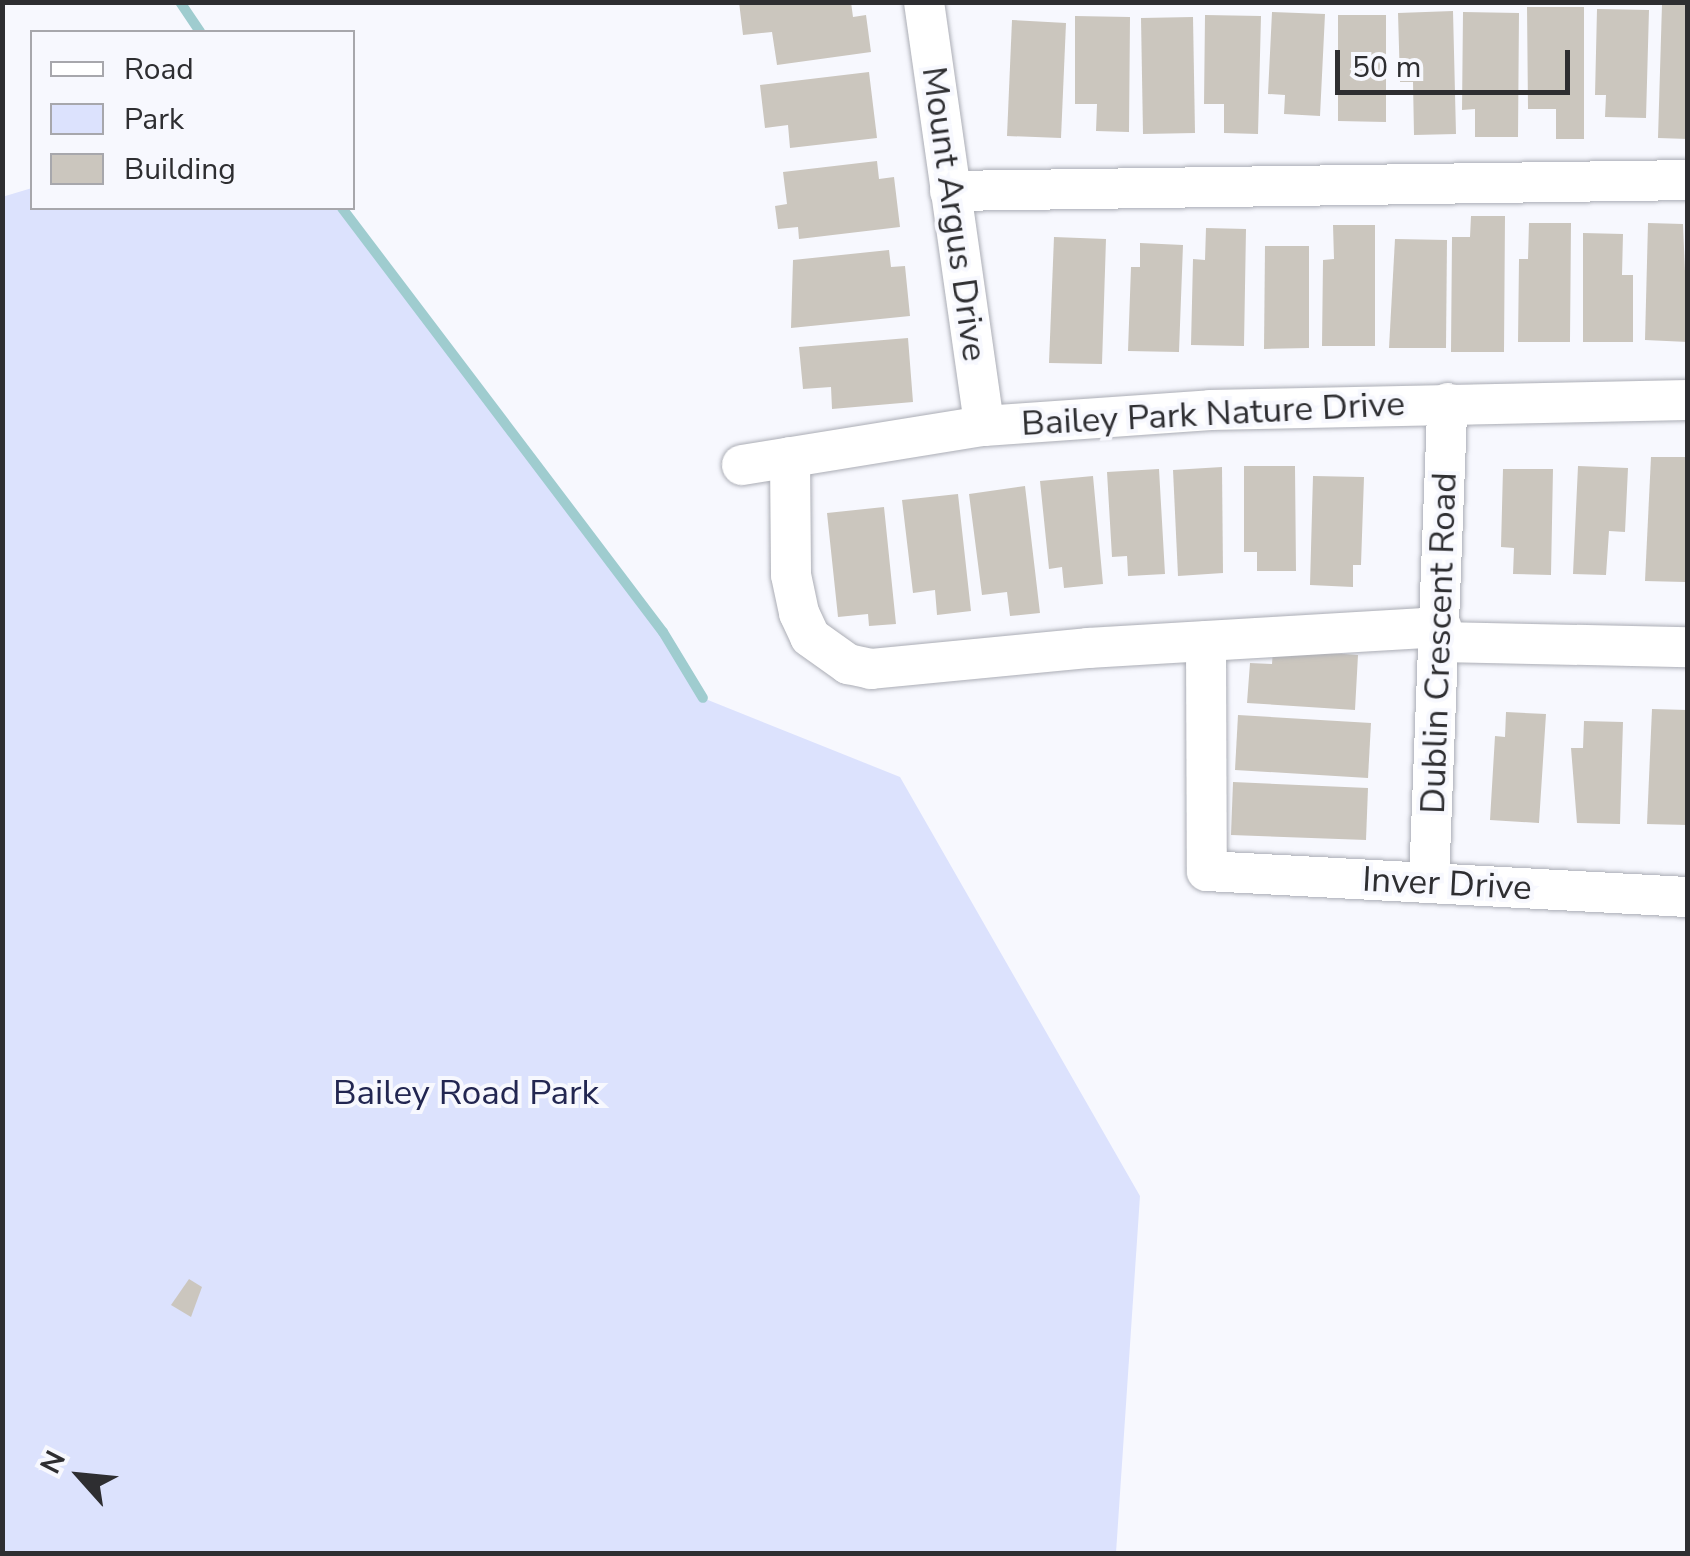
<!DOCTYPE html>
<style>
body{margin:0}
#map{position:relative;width:1690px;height:1556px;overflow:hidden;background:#f7f8fe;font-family:"Nunito Sans",sans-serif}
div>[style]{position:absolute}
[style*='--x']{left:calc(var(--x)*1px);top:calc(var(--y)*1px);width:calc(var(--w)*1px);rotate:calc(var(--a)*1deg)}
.green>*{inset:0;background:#dce2fd}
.stream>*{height:10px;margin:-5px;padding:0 5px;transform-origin:5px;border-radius:5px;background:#9fcccf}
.building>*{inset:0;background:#cbc6be}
.roads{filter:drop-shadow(0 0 2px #abadb5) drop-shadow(0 0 2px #abadb5)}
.minor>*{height:40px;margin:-20px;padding:0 20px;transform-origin:20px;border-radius:20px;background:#fff}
span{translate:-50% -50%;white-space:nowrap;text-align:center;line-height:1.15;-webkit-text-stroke:8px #f7f8fe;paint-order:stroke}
.street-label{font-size:35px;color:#2e2e31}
.park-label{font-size:35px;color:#222651}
.frame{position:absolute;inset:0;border:5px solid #2e2e31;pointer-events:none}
.legend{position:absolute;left:30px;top:30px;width:325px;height:180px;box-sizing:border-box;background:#f7f8fe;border:2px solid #a7a7ac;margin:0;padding:12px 18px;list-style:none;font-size:30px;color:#2e2e31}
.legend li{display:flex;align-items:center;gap:20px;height:50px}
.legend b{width:50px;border:2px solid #a7a7ac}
.north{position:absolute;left:30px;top:1426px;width:100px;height:100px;-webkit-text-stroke:8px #f7f8fe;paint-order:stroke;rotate:297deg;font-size:28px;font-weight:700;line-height:40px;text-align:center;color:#2e2e31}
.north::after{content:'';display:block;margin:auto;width:35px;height:45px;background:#2e2e31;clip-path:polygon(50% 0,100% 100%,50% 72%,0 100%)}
.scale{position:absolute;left:1335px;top:50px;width:235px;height:45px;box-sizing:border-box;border:5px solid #2e2e31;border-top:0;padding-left:12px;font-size:30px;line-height:35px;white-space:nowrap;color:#2e2e31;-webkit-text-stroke:8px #f7f8fe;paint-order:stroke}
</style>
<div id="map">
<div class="green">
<i style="clip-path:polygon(32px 188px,32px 208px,342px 208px,663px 632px,703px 698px,900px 777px,1140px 1196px,1116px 1553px,3px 1553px,2px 197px)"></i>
</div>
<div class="stream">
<i style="--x:180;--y:2;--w:36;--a:56"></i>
<i style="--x:342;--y:208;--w:532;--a:52.87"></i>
<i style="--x:663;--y:632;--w:77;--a:58.8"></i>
</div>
<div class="building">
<i style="clip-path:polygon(739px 2px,851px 2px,853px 17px,866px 15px,871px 52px,777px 65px,772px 32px,743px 35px)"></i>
<i style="clip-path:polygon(1662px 4px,1688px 5px,1688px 139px,1658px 138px)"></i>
<i style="clip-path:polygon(1527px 7px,1584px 7px,1584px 139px,1556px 139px,1556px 109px,1528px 109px)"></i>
<i style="clip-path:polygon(1597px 9px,1649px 10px,1646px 118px,1605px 117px,1606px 95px,1595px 95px)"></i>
<i style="clip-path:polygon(1453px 11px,1456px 134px,1414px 135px,1413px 82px,1400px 82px,1398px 13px)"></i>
<i style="clip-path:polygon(1272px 12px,1325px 14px,1320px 116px,1284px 114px,1285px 95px,1268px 94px)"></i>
<i style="clip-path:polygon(1463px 12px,1519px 13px,1518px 137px,1475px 137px,1475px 109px,1462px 110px)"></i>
<i style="clip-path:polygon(1205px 15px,1261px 16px,1258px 134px,1224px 133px,1224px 104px,1204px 104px)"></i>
<i style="clip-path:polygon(1338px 15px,1386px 15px,1386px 122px,1338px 121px)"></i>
<i style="clip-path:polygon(1075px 16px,1130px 17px,1129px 132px,1096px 131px,1097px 104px,1075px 104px)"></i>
<i style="clip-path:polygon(1193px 17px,1195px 133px,1143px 134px,1141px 18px)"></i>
<i style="clip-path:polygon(1012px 20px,1066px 23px,1061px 138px,1007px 136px)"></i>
<i style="clip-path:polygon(869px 72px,877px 138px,790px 148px,788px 125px,765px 128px,760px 85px)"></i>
<i style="clip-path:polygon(877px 161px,879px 179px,894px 177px,900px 227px,799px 239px,798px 227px,778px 229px,775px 206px,787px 204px,783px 172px)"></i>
<i style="clip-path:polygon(1471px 216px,1505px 216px,1504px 352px,1451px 352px,1452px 237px,1470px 237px)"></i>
<i style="clip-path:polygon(1529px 223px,1571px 223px,1570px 342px,1518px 342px,1519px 259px,1528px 259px)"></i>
<i style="clip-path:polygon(1648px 223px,1683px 224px,1688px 342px,1645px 340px)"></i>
<i style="clip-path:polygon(1333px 225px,1375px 225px,1375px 346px,1322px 346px,1323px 260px,1334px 259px)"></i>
<i style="clip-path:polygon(1206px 228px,1246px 229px,1244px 346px,1191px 345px,1193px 259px,1205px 260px)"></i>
<i style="clip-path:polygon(1583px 233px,1623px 234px,1622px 275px,1633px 275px,1633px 342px,1583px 342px)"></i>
<i style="clip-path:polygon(1054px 237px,1106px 239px,1102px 364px,1049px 363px)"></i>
<i style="clip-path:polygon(1395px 239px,1447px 240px,1446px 348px,1389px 348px)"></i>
<i style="clip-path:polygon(1140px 243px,1183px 245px,1179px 352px,1128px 351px,1131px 267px,1140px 267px)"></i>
<i style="clip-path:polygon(1265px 246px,1309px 246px,1309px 348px,1264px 349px)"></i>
<i style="clip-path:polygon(889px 250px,891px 267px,905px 266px,910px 316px,791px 328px,793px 260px)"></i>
<i style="clip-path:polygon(908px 338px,913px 402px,832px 409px,831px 387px,803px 389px,799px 347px)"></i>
<i style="clip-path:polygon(1651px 457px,1688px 457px,1685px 582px,1645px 581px)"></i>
<i style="clip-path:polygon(1244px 466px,1295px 466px,1296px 571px,1257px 571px,1257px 552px,1244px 552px)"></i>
<i style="clip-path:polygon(1578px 466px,1628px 468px,1625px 532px,1609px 531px,1606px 575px,1573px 574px)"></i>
<i style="clip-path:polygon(1222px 467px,1223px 573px,1178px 576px,1173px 470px)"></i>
<i style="clip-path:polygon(1159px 469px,1165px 574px,1128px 576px,1127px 556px,1112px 557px,1107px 472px)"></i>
<i style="clip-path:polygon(1503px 469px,1553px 469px,1551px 575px,1513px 574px,1514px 548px,1501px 547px)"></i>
<i style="clip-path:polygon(1093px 476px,1103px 584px,1064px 588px,1062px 567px,1049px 569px,1040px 481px)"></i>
<i style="clip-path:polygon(1313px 476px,1364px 477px,1361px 565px,1353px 565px,1353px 587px,1310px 585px)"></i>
<i style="clip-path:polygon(1025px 486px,1040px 613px,1010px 616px,1007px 592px,982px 595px,969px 494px)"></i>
<i style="clip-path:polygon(958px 494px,971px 611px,937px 615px,935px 590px,913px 593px,902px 500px)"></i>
<i style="clip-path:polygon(884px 507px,896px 624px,869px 626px,868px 614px,838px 617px,827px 513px)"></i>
<i style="clip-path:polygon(1273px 649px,1358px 655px,1355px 710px,1247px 703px,1250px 663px,1272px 664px)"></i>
<i style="clip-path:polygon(1652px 709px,1688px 710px,1688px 825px,1647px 824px)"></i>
<i style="clip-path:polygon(1506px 712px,1546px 714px,1539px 823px,1490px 820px,1495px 736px,1505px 737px)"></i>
<i style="clip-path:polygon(1238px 715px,1371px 723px,1368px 778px,1235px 770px)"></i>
<i style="clip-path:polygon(1584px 721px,1623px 722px,1620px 824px,1577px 823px,1571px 748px,1583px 748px)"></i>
<i style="clip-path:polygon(1233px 782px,1368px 788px,1366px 840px,1231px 835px)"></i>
<i style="clip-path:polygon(189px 1279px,202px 1287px,191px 1317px,171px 1305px)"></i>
</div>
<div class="roads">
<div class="minor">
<i style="--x:924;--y:2;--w:428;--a:81.9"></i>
<i style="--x:950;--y:191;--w:738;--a:-0.85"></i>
<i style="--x:790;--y:457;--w:118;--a:89.5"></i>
<i style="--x:791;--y:575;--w:39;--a:78"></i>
<i style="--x:799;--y:613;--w:26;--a:65"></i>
<i style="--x:810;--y:637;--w:47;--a:35.4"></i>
<i style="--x:848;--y:664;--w:24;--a:12"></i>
<i style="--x:871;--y:669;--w:218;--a:-5.5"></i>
<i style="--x:1088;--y:648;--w:354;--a:-3.4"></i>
<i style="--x:742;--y:465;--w:245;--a:-9.2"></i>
<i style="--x:984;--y:426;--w:227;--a:-4"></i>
<i style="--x:1210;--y:410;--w:478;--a:-1.2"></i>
<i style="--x:1206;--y:641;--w:230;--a:89.8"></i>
<i style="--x:1207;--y:871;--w:482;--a:3.1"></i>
<i style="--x:1440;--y:642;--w:248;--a:1.2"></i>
<i style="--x:1429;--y:882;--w:479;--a:-87.8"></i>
</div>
</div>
<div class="street-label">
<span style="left:954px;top:214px;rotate:82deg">Mount Argus Drive</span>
<span style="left:1213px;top:414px;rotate:-3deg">Bailey Park Nature Drive</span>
<span style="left:1439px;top:643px;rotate:-88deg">Dublin Crescent Road</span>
<span style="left:1447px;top:884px;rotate:3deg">Inver Drive</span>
</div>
<div class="park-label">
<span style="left:466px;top:1093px">Bailey Road Park</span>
</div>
<div class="frame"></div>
<ul class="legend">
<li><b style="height:12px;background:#fff"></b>Road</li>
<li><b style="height:28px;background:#dce2fd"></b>Park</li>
<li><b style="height:28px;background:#cbc6be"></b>Building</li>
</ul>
<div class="north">N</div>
<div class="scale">50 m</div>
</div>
